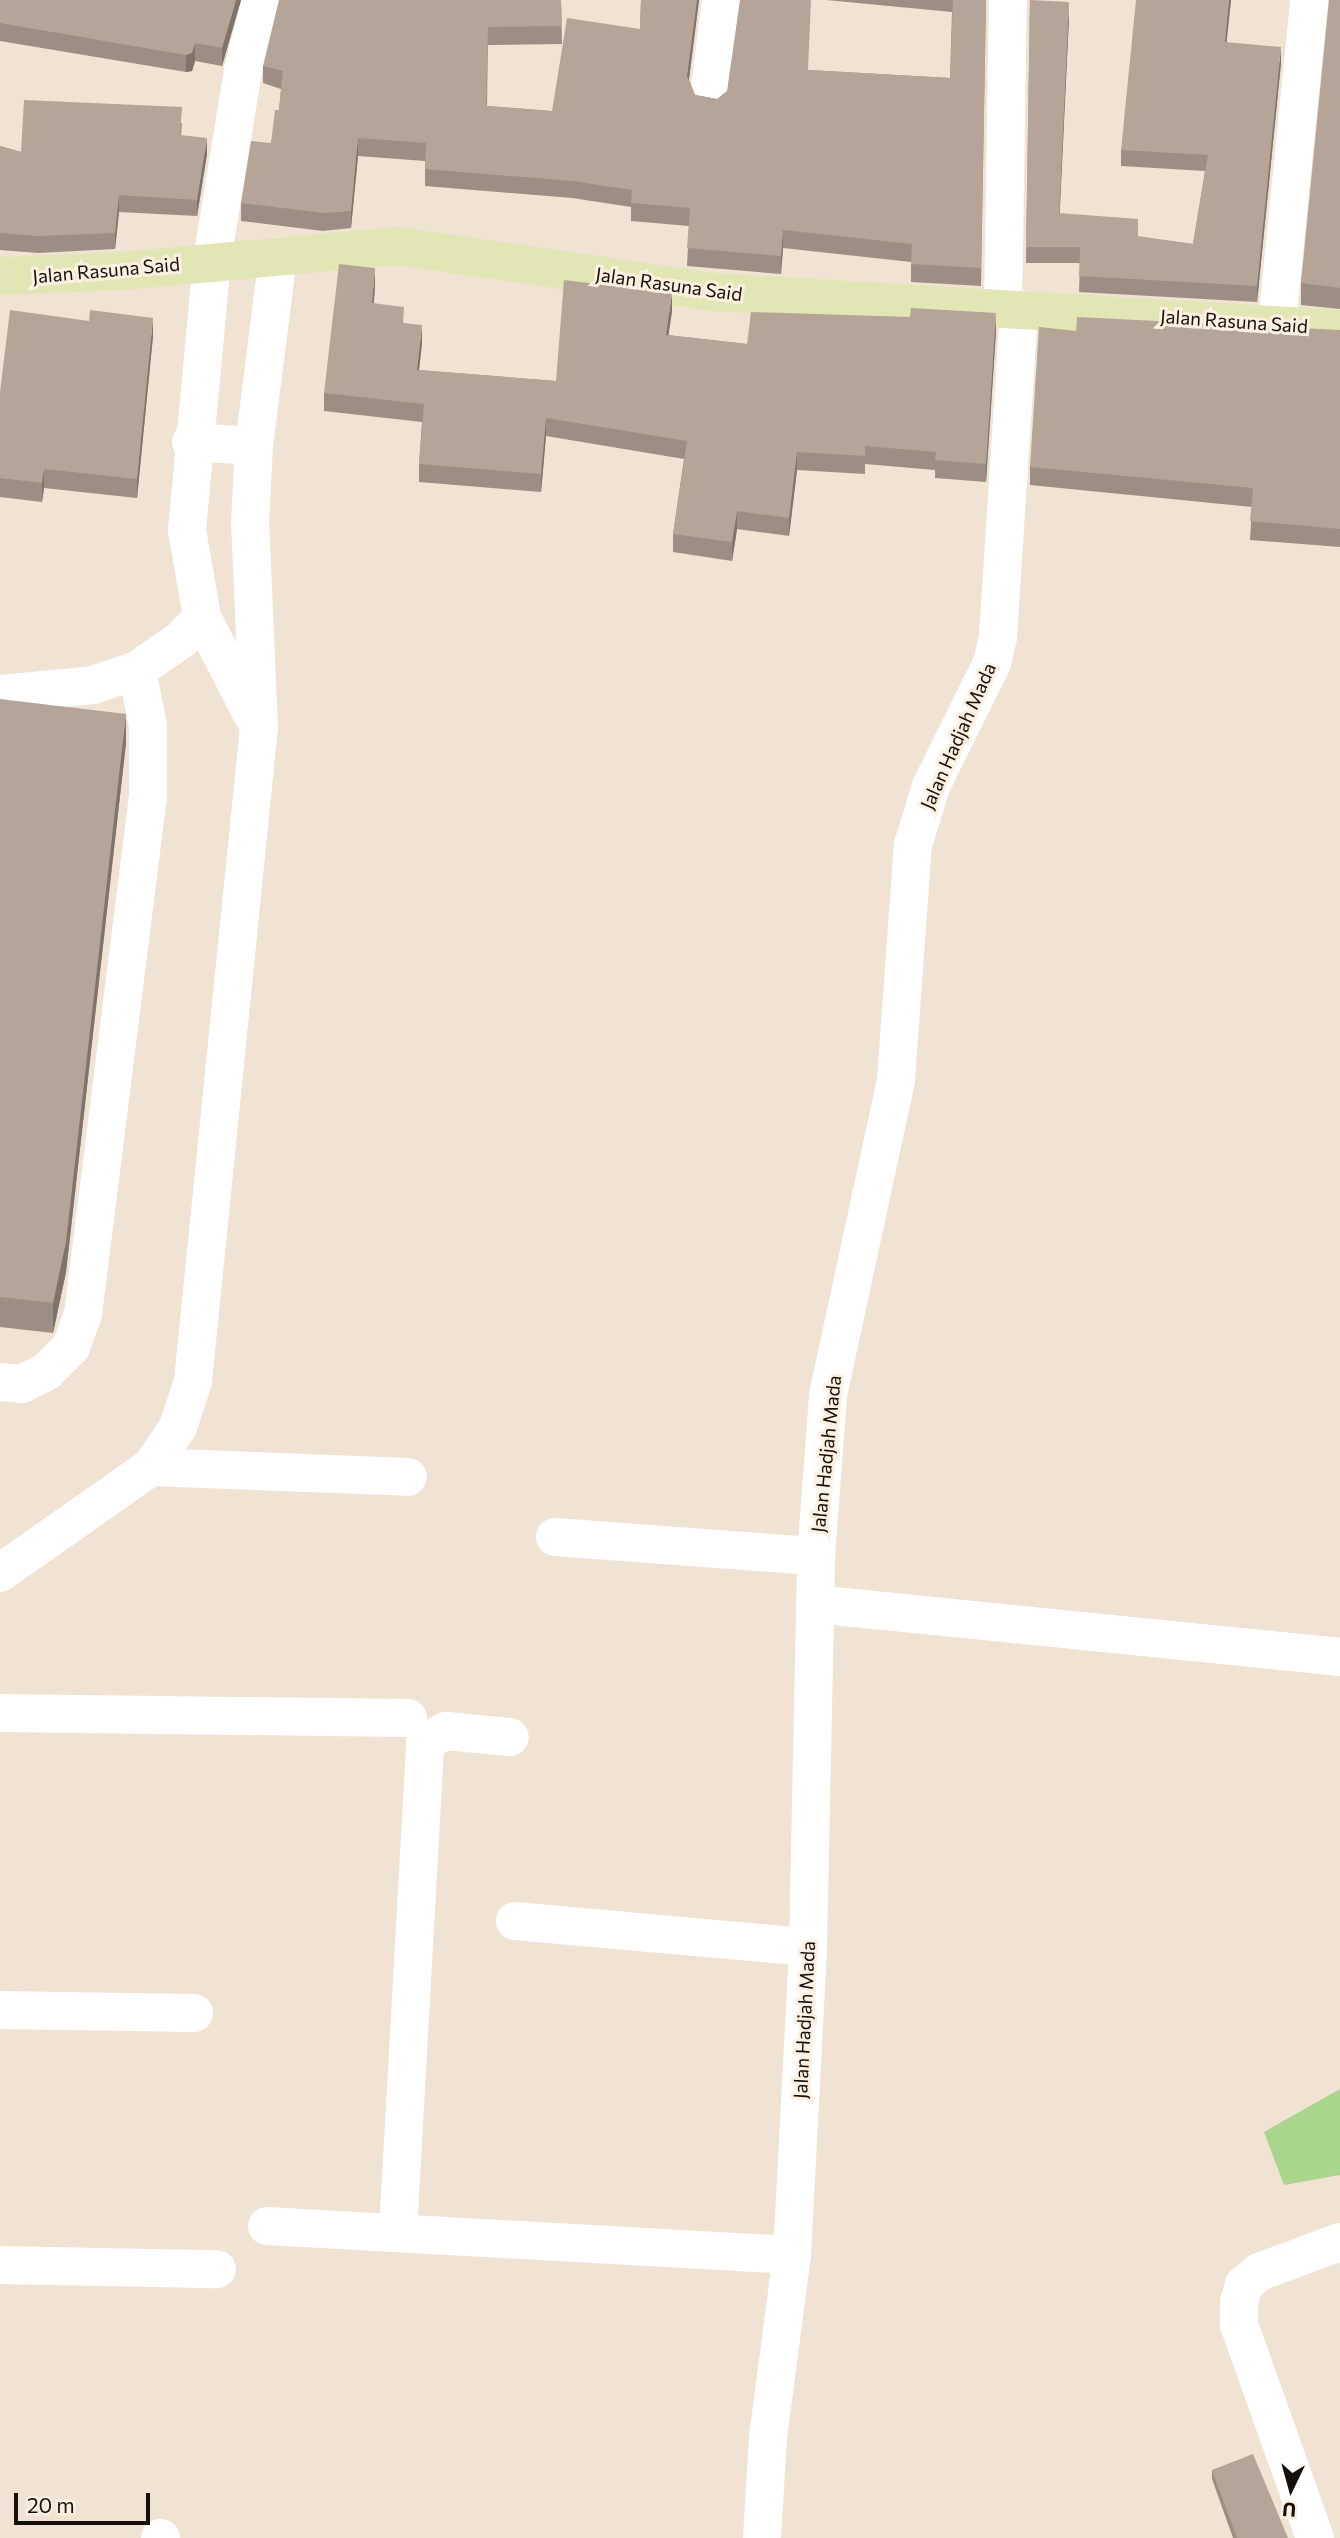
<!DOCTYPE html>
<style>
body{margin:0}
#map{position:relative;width:1340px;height:2538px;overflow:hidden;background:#f0e3d3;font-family:Commissioner,sans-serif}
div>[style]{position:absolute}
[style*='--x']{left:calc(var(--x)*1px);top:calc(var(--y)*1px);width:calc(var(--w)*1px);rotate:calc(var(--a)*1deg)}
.green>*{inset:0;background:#a9d58c}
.minor>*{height:38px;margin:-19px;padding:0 19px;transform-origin:19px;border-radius:19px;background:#fff}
.major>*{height:38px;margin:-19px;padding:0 19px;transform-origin:19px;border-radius:19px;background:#e2e5b4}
.wall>*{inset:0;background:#9c8e84}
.shaded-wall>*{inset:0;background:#7f746b}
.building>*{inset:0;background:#b5a599}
span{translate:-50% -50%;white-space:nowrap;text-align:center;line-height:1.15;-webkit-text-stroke:6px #fef0e0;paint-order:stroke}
.street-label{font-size:19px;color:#15100b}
.north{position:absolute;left:1256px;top:2454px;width:70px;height:70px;-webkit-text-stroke:5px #fef0e0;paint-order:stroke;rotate:185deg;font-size:19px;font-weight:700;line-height:28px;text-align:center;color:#15100b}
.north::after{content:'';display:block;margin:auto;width:24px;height:32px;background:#15100b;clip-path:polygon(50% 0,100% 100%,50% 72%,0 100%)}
.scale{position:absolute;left:14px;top:2493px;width:136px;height:32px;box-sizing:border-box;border:4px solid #15100b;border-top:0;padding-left:9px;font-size:21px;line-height:24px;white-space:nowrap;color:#15100b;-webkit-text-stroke:5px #fef0e0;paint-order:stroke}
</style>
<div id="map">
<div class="green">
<i style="clip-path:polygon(1340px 2089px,1340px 2175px,1284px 2185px,1264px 2132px)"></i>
</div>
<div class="minor">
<i style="--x:709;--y:96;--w:97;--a:-82.9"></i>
<i style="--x:1003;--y:309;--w:309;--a:-89.1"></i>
<i style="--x:1277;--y:323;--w:325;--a:-84.3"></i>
<i style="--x:191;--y:442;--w:63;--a:3.6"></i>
<i style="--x:0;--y:694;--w:93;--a:-5.5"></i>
<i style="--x:93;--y:685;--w:46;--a:-18.8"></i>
<i style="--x:137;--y:670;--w:55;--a:-34.6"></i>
<i style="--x:182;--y:639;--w:30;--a:-48"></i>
<i style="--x:253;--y:716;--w:111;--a:-117.3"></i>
<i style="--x:202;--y:617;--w:88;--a:-99.8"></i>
<i style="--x:187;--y:530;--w:271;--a:-84.7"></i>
<i style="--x:212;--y:260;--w:193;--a:-80.7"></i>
<i style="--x:243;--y:70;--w:72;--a:-75.6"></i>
<i style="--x:0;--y:1382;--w:22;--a:5"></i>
<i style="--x:22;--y:1384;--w:28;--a:-27"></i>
<i style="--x:47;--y:1371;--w:34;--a:-45"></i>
<i style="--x:71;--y:1347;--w:35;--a:-70"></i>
<i style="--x:83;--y:1314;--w:522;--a:-82.85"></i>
<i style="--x:148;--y:796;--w:70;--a:-90"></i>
<i style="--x:148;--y:726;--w:57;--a:-101.1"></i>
<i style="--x:151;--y:1467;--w:257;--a:2.2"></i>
<i style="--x:555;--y:1537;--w:262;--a:4.2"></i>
<i style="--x:0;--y:1573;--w:184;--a:-35.1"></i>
<i style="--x:151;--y:1467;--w:48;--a:-56"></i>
<i style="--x:178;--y:1427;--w:48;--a:-71.9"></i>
<i style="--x:193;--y:1381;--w:657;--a:-84.24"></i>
<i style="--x:259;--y:727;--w:205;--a:-92.5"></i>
<i style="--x:250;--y:522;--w:76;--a:-87"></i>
<i style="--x:254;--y:446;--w:191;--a:-82.8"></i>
<i style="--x:815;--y:1604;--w:528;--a:5.76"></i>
<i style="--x:0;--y:1713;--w:408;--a:0.7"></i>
<i style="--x:515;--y:1921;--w:294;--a:5.1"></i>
<i style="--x:0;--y:2010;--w:194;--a:0.9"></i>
<i style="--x:267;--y:2226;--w:526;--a:3.16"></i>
<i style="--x:398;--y:2231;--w:490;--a:-86.8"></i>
<i style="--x:425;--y:1742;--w:24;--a:-28"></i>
<i style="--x:446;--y:1731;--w:64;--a:5.4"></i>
<i style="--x:0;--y:2265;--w:217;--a:1.1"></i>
<i style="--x:160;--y:2538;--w:1;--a:0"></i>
<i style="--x:762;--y:2538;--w:101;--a:-86.6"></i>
<i style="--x:768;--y:2437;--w:184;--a:-82.5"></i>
<i style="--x:792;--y:2255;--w:308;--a:-87"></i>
<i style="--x:808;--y:1947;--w:391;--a:-88.8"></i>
<i style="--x:816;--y:1556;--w:161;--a:-85.7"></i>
<i style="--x:828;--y:1395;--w:322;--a:-77.8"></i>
<i style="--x:896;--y:1080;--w:236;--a:-85.9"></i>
<i style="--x:913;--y:845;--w:62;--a:-73"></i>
<i style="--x:931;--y:786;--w:137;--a:-63.6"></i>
<i style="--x:992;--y:663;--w:28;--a:-77"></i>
<i style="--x:998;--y:636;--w:328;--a:-86.3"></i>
<i style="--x:1315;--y:2538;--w:226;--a:-109.6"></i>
<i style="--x:1239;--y:2325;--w:23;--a:-90"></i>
<i style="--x:1239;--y:2302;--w:18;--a:-74"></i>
<i style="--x:1244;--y:2285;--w:20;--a:-41"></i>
<i style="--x:1259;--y:2272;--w:86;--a:-20.3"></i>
</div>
<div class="major">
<i style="--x:0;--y:276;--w:122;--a:-2.3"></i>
<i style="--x:122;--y:271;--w:277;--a:-5.2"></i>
<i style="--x:398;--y:246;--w:319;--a:8.3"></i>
<i style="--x:714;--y:292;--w:627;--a:3.38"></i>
</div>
<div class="wall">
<i style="clip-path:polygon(0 0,241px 0,222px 66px,195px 61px,192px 71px,186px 72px,0 41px)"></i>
<i style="clip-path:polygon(561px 0,562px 44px,488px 45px,487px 106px,552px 111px,640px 29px,641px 0,699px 0,689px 80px,695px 95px,717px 99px,809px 70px,950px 78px,952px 12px,826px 0,986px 0,981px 286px,911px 282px,911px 262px,783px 248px,781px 274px,687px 266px,689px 226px,631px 221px,631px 207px,572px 198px,425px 186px,425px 161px,358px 156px,351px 228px,323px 231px,241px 221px,241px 203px,271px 143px,279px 110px,281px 89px,263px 83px,263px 66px)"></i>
<i style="clip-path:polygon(1030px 0,1069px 18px,1059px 213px,1138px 237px,1193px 244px,1205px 171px,1121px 166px,1121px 150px,1231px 0,1226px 42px,1281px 63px,1257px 302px,1079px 292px,1080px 263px,1026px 263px)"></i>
<i style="clip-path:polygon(1340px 0,1340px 309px,1301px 305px,1301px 283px)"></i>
<i style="clip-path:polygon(182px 123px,181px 135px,207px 154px,197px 216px,119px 212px,115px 249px,38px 253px,0 250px,0 146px,21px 152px)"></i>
<i style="clip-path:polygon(375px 286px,374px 303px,404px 323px,422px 343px,419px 370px,556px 381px,672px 311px,668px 335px,747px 344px,996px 331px,986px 482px,935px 478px,935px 470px,865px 464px,865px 474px,797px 470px,789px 536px,737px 529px,732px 561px,673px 552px,673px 534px,684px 459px,546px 436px,541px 492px,419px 482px,419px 464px,422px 422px,324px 411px,324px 393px)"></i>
<i style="clip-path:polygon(1340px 330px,1340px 547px,1250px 540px,1252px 507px,1030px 485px,1030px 467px,1076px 331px)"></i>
<i style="clip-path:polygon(153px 336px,137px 498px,44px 488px,42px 502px,0 497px,0 392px)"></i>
<i style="clip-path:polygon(0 699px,126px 743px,66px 1272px,53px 1333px,0 1327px)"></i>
<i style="clip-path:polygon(1212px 2470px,1288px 2538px,1233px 2538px,1212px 2479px)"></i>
</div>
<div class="shaded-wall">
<i style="clip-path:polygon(236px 0,241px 0,222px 66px,222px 48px)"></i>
<i style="clip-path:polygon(697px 0,699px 0,687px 93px,687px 76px)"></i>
<i style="clip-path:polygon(1229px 0,1231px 0,1225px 58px,1225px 42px)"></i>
<i style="clip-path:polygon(1069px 2px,1069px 18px,1059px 229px,1059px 213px)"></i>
<i style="clip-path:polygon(195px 43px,195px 61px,192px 71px,186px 72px,186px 55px)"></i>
<i style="clip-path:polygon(1281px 47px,1281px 63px,1257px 302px,1257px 286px)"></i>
<i style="clip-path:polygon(207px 138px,207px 154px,197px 216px,197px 200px)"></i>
<i style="clip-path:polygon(358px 138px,358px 156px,351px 228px,351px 211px)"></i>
<i style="clip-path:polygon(119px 195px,119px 212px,115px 249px,115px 233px)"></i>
<i style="clip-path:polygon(783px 230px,783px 248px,781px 274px,781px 256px)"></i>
<i style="clip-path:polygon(375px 268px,375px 286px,372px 321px,372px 303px)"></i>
<i style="clip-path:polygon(672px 293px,672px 311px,666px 353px,666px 335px)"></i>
<i style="clip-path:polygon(996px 313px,996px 331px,986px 482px,986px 464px)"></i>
<i style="clip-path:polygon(153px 318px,153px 336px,137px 498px,137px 479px)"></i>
<i style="clip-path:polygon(422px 325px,422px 343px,417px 388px,417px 370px)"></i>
<i style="clip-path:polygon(546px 418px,546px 436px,541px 492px,541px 474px)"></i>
<i style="clip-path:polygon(797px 452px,797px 470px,789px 536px,789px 518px)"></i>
<i style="clip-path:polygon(44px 469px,44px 488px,42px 502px,42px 483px)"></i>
<i style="clip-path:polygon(737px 511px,737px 529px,732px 561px,732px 542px)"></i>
<i style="clip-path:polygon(126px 714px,126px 743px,66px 1272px,53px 1333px,53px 1303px)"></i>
</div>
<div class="building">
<i style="clip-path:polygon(0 0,236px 0,222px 48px,195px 43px,192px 53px,186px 55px,0 23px)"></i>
<i style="clip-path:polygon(279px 0,561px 0,562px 26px,488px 27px,486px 106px,552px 111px,567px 18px,640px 29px,641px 0,697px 0,687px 76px,695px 95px,717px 99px,727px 91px,740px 0,811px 0,808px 70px,950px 78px,953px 0,986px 0,981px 268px,911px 264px,912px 244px,783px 230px,781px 256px,687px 248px,690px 208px,631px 203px,632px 190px,572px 181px,425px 169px,426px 143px,358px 138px,351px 211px,323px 213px,241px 203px,251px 141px,271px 143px,275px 110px,279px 110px,283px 71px,263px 66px)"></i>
<i style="clip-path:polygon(1030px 0,1069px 2px,1059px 213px,1138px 219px,1138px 236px,1193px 244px,1208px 155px,1121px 150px,1136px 0,1229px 0,1225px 42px,1281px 47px,1257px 286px,1079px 276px,1080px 247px,1026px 247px)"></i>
<i style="clip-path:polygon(1329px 0,1340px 0,1340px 288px,1301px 283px)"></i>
<i style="clip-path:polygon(24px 100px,182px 107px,180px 135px,207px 138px,197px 200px,119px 195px,115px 233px,38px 236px,0 233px,0 146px,21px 152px)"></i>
<i style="clip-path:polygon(339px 264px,375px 268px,372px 303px,404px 307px,403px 323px,422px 325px,417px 370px,556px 381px,564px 280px,672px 293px,666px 335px,747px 344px,751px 312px,910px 317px,911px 308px,996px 313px,986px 464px,935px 460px,936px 452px,865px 446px,865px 456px,797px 452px,789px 518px,737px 511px,732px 542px,673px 534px,687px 441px,546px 418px,541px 474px,419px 464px,424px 404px,324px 393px)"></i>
<i style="clip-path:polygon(10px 310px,89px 321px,90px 310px,153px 318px,137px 479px,44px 469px,42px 483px,0 478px,0 392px)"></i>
<i style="clip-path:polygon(1077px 317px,1340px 330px,1340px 529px,1250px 521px,1253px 488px,1030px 467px,1039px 327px,1076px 331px)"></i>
<i style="clip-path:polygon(0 699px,126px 714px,66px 1242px,53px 1303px,0 1297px)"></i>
<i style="clip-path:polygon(1253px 2454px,1288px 2538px,1237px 2538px,1212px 2470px)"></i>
</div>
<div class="street-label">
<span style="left:106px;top:270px;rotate:-5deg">Jalan Rasuna Said</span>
<span style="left:669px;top:284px;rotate:8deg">Jalan Rasuna Said</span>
<span style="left:1234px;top:321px;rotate:4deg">Jalan Rasuna Said</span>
<span style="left:958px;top:736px;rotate:-66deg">Jalan Hadjah Mada</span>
<span style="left:826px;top:1454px;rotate:-84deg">Jalan Hadjah Mada</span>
<span style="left:804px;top:2020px;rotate:-87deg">Jalan Hadjah Mada</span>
</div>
<div class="north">U</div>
<div class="scale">20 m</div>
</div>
